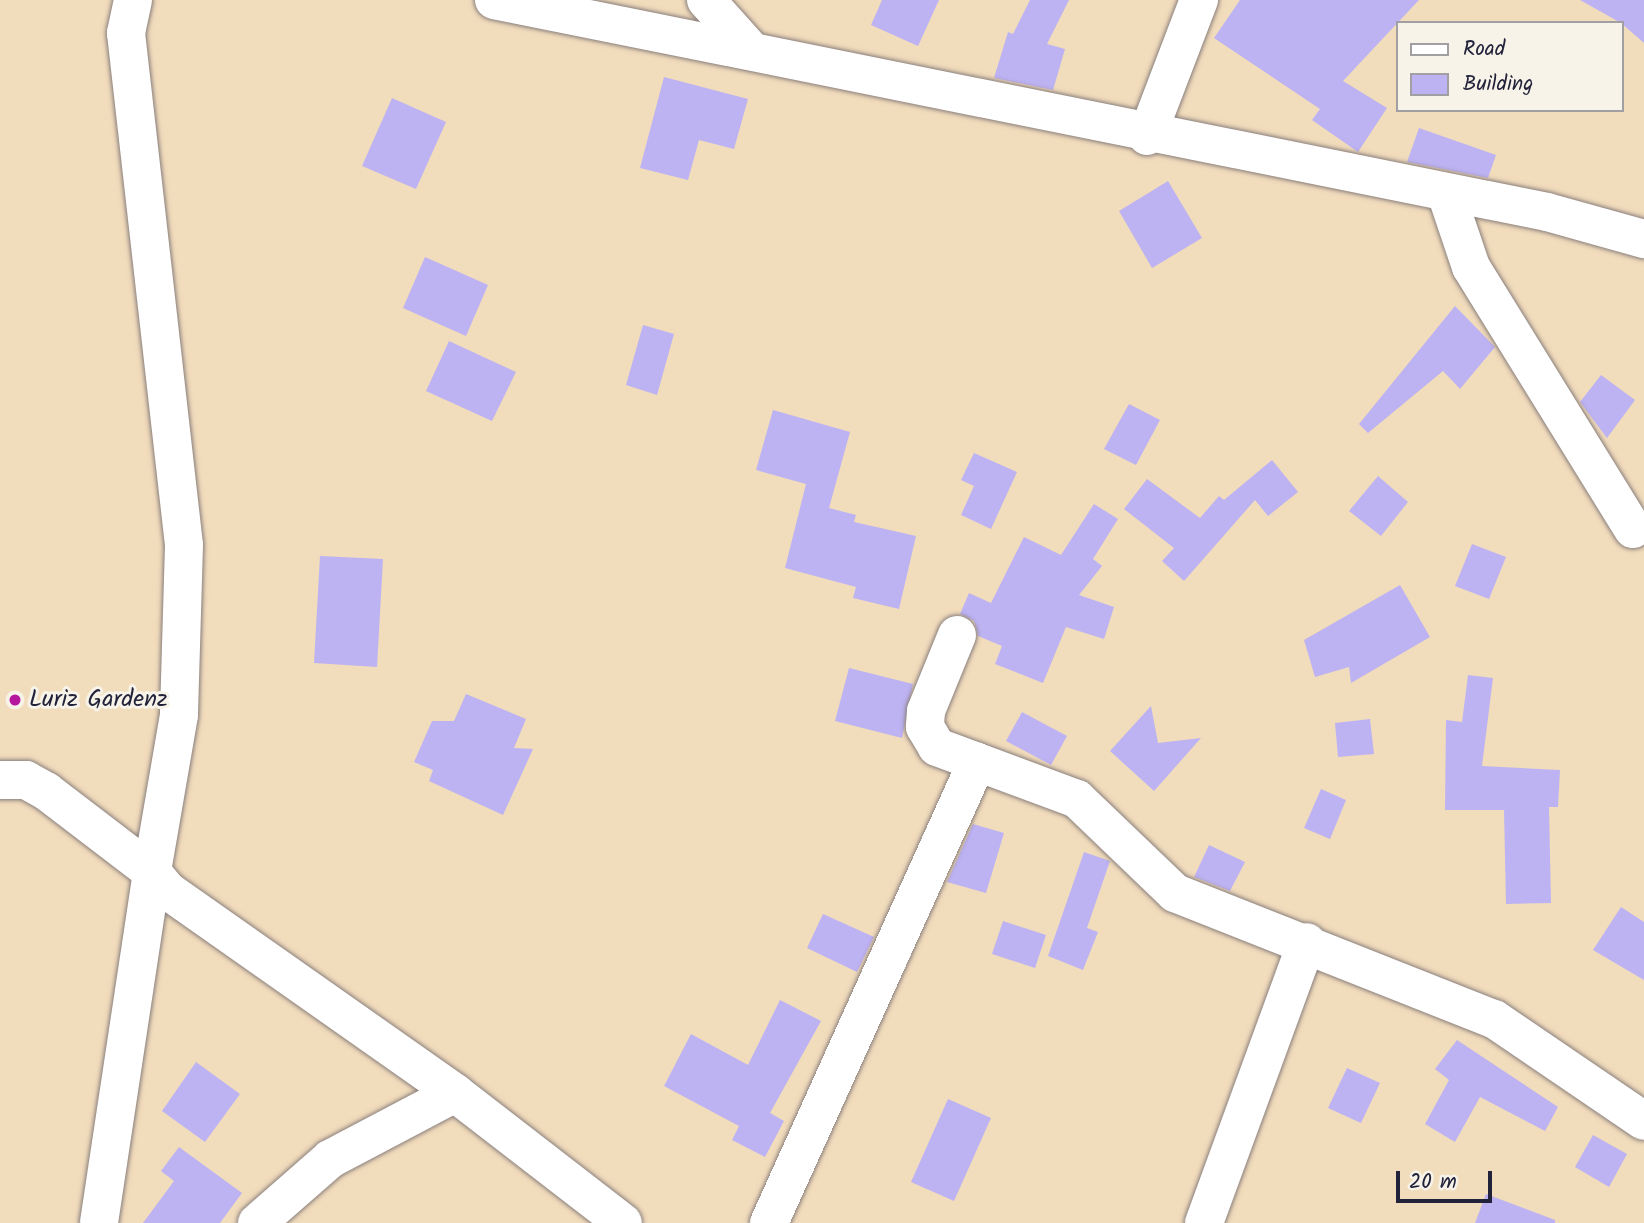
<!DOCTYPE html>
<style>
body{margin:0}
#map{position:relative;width:1644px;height:1223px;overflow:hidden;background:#f1dcbc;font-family:Kalam,sans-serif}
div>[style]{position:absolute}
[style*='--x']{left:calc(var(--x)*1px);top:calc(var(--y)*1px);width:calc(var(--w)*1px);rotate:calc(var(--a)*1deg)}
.building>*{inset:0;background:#bdb3f3}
.roads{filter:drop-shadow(0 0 2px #8a7f7c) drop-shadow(0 0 2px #8a7f7c)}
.street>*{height:38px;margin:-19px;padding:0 19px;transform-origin:19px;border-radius:19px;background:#fff}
.dots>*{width:19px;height:19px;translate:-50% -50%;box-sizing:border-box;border:4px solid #f7f3e8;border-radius:50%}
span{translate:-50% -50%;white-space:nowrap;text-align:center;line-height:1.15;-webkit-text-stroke:6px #f7f3e8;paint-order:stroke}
.poi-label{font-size:24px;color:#22223b}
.left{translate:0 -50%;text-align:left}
.legend{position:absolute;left:1396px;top:21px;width:228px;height:91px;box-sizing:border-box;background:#f7f3e8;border:2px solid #a29fa3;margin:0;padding:9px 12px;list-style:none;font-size:21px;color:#22223b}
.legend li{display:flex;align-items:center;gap:14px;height:35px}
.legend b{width:35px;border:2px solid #a29fa3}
.scale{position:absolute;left:1396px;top:1171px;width:96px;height:32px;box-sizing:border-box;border:4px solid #22223b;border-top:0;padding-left:9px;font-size:21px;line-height:24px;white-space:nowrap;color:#22223b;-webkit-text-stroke:5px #f7f3e8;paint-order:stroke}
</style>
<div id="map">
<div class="building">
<i style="clip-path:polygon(882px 0,939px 0,918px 46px,871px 25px)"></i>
<i style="clip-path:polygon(1030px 0,1069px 0,1047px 44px,1065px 49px,1053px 90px,994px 78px,1008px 32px,1013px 34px)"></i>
<i style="clip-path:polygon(1240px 0,1419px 0,1343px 81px,1387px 108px,1358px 152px,1312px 120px,1320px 109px,1214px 38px)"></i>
<i style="clip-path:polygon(1580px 0,1644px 0,1644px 43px,1621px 23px)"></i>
<i style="clip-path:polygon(664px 77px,748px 99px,734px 149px,699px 140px,688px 180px,640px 168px)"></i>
<i style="clip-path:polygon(392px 98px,446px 122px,416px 189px,362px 166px)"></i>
<i style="clip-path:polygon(1419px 128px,1496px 155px,1488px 178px,1407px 162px)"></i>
<i style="clip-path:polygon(1168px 181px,1202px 238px,1152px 268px,1119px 211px)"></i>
<i style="clip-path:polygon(425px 257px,488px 285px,466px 336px,403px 308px)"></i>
<i style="clip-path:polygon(1455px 306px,1495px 347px,1460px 389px,1443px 371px,1368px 433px,1359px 424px)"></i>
<i style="clip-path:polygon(643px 325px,674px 334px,657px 395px,626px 385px)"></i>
<i style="clip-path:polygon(449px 341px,516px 372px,492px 421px,426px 391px)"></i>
<i style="clip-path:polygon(1601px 375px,1635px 400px,1607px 438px,1580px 402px)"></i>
<i style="clip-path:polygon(1129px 404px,1160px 420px,1136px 465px,1104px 449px)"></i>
<i style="clip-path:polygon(773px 410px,850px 432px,829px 508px,856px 515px,854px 522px,916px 536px,899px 609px,853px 598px,856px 587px,785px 568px,806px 484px,756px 470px)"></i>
<i style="clip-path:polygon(974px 453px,1017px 472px,991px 529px,961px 515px,974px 486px,961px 480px)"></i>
<i style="clip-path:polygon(1272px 460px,1298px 492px,1268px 516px,1255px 500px,1184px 581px,1162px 561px,1174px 548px,1124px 509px,1147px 479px,1200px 518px,1219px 496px,1224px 500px)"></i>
<i style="clip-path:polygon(1378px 476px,1408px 502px,1381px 536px,1349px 511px)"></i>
<i style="clip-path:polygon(1094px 504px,1118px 519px,1093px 559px,1102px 566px,1079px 595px,1114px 607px,1104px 639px,1066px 627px,1043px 683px,995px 664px,1002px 646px,978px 636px,974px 621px,960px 614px,969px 593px,991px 603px,1024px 537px,1061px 555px)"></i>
<i style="clip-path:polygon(1472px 544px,1506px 557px,1489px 599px,1455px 586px)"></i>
<i style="clip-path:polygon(320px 556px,383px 559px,377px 667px,314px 663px)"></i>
<i style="clip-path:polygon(1400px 585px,1430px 637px,1351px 683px,1349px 667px,1315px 677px,1304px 640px)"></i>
<i style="clip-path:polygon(849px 668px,913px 684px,902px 738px,835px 721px)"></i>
<i style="clip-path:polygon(1468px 675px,1493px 678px,1482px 766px,1560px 770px,1558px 807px,1549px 807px,1551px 903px,1506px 904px,1504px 810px,1445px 810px,1446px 720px,1462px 722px)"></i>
<i style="clip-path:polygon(466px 694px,526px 719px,514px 748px,533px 749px,503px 815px,429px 781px,433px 770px,414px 762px,432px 721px,454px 721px)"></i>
<i style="clip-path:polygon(1151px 706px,1158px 743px,1201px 738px,1154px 791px,1110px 751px)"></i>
<i style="clip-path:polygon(1022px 712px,1067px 736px,1051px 765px,1006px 741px)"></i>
<i style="clip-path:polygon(1370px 719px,1374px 754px,1338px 757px,1335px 723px)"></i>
<i style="clip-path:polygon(1321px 789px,1346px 800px,1330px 839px,1304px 828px)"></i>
<i style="clip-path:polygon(973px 824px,1004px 833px,986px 893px,947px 882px)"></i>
<i style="clip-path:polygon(1209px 845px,1245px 862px,1230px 891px,1194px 877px)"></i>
<i style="clip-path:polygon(1084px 852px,1110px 861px,1087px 928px,1098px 932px,1083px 970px,1048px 956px)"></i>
<i style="clip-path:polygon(1621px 907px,1644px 922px,1644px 980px,1593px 950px)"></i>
<i style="clip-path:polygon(823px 914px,874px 937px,857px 972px,807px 948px)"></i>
<i style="clip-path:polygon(1003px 921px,1046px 935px,1035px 968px,992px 954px)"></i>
<i style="clip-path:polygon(780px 1000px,821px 1021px,770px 1113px,784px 1121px,765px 1157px,732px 1140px,739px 1126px,664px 1086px,691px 1034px,748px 1065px)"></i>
<i style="clip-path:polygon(1457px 1040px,1558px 1107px,1545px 1131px,1480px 1097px,1455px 1142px,1425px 1124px,1449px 1080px,1435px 1069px)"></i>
<i style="clip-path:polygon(196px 1062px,240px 1094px,205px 1142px,162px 1111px)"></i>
<i style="clip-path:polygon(1347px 1068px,1380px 1083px,1361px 1123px,1328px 1108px)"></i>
<i style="clip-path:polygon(948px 1099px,991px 1118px,954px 1201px,911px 1182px)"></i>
<i style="clip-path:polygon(1593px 1135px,1627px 1154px,1609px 1187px,1575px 1167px)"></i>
<i style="clip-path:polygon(179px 1147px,242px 1193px,220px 1223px,143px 1223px,174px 1181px,161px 1171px)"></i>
<i style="clip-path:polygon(1486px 1194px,1555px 1220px,1555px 1223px,1475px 1223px)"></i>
</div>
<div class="roads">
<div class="street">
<i style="--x:133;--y:0;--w:34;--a:102"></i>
<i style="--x:126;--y:33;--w:515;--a:83.54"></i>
<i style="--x:184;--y:545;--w:170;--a:91.7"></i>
<i style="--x:179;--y:715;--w:159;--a:99.8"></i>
<i style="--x:152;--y:872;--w:25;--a:50"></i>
<i style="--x:168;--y:891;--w:351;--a:35.1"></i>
<i style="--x:455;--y:1093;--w:212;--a:37.7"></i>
<i style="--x:494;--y:0;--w:1074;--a:11.38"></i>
<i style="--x:1547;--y:212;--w:101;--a:15.6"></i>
<i style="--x:706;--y:0;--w:66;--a:48.1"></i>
<i style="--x:1147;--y:136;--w:146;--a:-69.1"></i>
<i style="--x:1447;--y:196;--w:75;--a:71.3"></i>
<i style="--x:1471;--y:267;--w:308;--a:58.3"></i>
<i style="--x:957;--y:635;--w:82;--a:112.2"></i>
<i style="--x:926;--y:711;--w:16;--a:94"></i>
<i style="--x:925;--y:727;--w:23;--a:59"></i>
<i style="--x:937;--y:747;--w:149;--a:20.4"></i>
<i style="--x:1077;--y:799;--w:136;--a:43.8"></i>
<i style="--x:1175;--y:893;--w:343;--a:21.6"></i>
<i style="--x:1494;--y:1019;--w:181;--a:34.2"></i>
<i style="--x:0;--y:780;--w:26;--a:0"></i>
<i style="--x:26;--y:780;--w:23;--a:29"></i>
<i style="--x:46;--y:791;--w:133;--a:37.4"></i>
<i style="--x:152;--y:872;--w:355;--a:98.6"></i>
<i style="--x:257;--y:1223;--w:97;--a:-41.2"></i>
<i style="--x:330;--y:1159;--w:141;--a:-27.8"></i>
<i style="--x:769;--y:1223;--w:506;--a:-65.72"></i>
<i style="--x:1204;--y:1223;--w:299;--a:-69.9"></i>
</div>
</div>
<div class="dots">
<i style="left:15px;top:700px;background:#b5179e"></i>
</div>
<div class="poi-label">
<span class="left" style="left:29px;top:700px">Luriz Gardenz</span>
</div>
<ul class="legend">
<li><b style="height:9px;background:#fff"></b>Road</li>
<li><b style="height:19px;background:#bdb3f3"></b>Building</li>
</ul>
<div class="scale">20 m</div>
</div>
